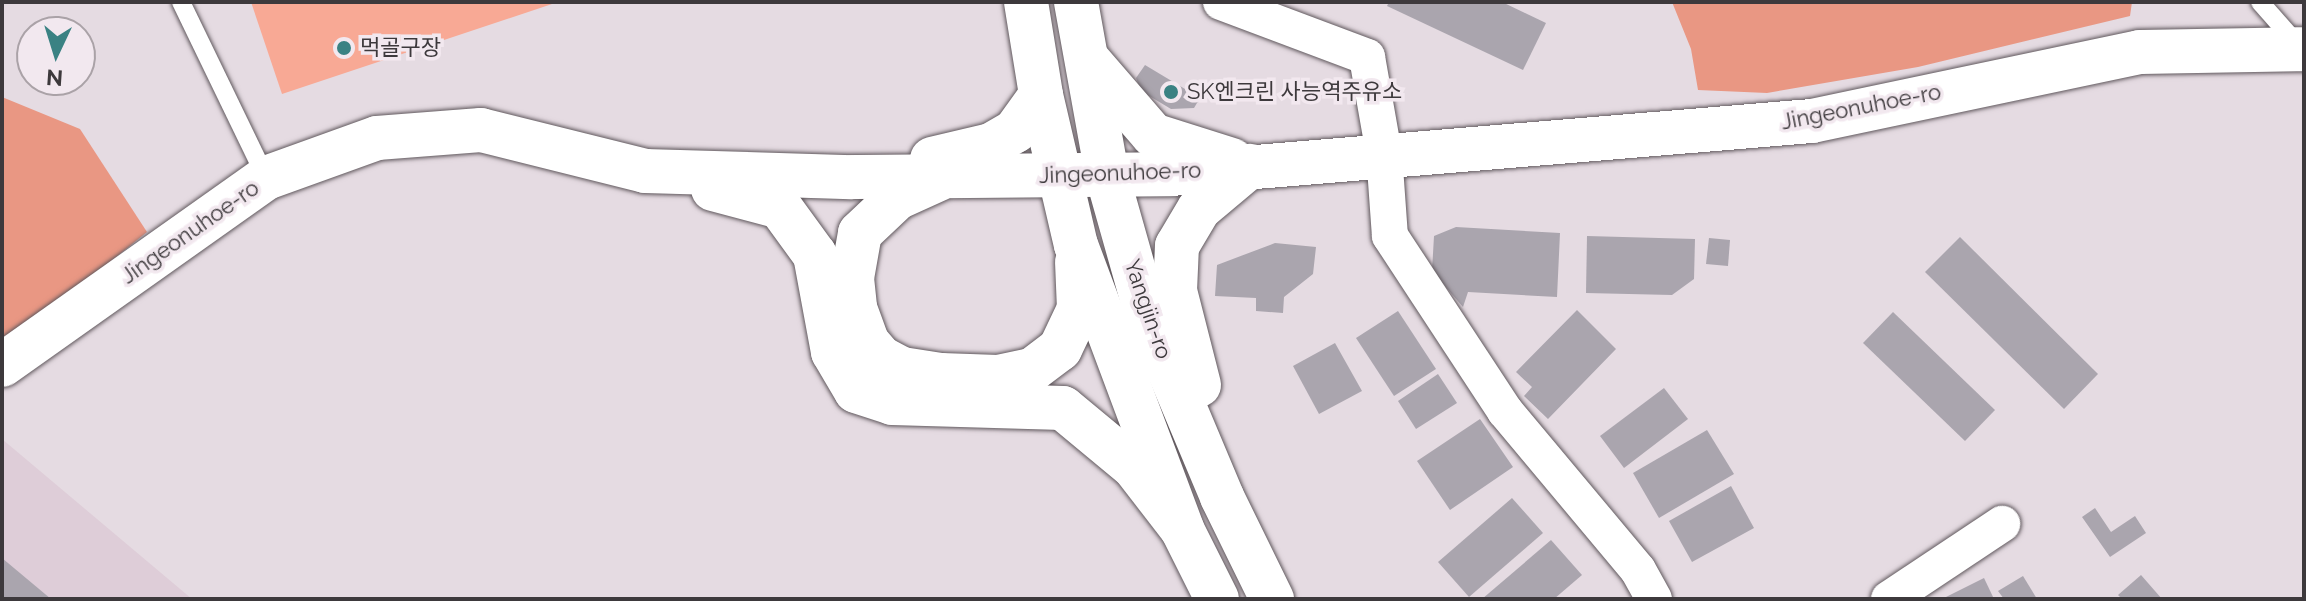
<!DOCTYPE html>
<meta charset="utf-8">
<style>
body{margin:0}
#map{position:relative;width:2306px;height:601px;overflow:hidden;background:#e5dbe2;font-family:Raleway,"Noto Sans KR",sans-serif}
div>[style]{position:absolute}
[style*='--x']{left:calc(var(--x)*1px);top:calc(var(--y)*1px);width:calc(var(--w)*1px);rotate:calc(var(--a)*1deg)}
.built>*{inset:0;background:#decdd8}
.green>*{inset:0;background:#f8a995}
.forest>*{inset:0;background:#e99783}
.building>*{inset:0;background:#aaa5ae}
.roads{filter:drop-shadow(0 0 2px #60585d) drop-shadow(0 0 2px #60585d)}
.lane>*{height:18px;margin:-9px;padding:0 9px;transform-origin:9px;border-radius:9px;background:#fff}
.street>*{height:36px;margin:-18px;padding:0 18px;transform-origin:18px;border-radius:18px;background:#fff}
.secondary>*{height:44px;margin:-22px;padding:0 22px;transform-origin:22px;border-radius:22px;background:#fff}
.dots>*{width:22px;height:22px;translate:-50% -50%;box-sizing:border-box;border:4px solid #f2e8ef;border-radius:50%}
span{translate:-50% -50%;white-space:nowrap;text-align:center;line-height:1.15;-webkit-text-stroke:7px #f2e8ef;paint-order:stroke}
.poi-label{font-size:22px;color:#3d393c}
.left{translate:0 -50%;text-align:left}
.street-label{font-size:22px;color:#3d393c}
.frame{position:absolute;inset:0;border:4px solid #3d393c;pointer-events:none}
.north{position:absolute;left:16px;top:16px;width:80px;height:80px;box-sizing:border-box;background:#f2e8ef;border:2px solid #aaa2a7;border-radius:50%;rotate:184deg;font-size:22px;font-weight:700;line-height:32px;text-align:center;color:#3d393c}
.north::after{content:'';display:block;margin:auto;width:28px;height:36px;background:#3a8283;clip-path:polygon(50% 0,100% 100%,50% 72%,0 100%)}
</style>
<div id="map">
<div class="built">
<i style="clip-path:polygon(2px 439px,192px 599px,2px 599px)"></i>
</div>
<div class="green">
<i style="clip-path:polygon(251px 2px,558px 2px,282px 94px)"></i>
</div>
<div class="forest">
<i style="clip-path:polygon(1672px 2px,2132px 2px,2130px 16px,1918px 67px,1767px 93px,1698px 90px,1691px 49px)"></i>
<i style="clip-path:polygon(2px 97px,80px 129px,147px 232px,2px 349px)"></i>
</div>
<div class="building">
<i style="clip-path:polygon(1389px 2px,1502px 2px,1546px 23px,1523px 70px,1387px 6px)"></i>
<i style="clip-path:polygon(1145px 65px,1200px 98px,1194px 108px,1171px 109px,1141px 91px,1136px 78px)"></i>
<i style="clip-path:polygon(1456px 227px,1560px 233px,1557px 297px,1468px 292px,1463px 307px,1432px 271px,1434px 236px)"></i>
<i style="clip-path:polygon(1587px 236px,1695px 239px,1694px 279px,1672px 295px,1586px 293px)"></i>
<i style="clip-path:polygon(1960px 237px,2098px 374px,2064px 409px,1925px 272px)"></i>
<i style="clip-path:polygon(1709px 238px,1730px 240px,1728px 266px,1706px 264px)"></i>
<i style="clip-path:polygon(1275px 243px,1316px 247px,1313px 274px,1284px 297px,1283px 313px,1256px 311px,1256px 298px,1215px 296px,1217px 265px)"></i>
<i style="clip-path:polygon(1577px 310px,1616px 349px,1548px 419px,1524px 396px,1532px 387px,1516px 372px)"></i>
<i style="clip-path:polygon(1398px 311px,1436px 369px,1394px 396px,1356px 338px)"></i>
<i style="clip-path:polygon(1893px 312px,1995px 410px,1965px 441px,1863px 343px)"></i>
<i style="clip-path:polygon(1335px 343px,1362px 391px,1319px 414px,1293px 366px)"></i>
<i style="clip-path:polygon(1438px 374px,1457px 403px,1416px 429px,1398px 401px)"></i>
<i style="clip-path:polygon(1664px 388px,1688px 419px,1624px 468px,1600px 436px)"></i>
<i style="clip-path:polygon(1480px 419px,1513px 467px,1450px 510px,1417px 461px)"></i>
<i style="clip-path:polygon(1707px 430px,1734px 474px,1659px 518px,1633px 473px)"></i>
<i style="clip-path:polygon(1731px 486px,1754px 528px,1692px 562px,1669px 521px)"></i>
<i style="clip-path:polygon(1512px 498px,1543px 533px,1469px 597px,1438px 562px)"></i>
<i style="clip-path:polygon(2095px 508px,2111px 532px,2135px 516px,2146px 533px,2110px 557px,2082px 517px)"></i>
<i style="clip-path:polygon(1551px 540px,1582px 575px,1554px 599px,1482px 599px)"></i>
<i style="clip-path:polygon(2px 558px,51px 599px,2px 599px)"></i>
<i style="clip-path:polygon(2141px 575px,2162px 599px,2122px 599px,2118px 595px)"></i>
<i style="clip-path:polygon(2023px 576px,2037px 599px,2004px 599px,1998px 591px)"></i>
<i style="clip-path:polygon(1984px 578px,1994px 599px,1942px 599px)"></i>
</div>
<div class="roads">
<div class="lane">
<i style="--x:181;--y:2;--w:195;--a:64.2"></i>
<i style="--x:2260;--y:2;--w:57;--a:48.5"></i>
</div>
<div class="street">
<i style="--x:1221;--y:2;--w:156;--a:20.6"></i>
<i style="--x:1367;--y:57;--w:97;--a:80"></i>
<i style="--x:1384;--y:153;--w:83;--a:85.9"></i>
<i style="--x:1390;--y:236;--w:209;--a:56.7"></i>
<i style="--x:1505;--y:411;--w:207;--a:50.1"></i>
<i style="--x:1638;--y:570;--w:33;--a:61"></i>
<i style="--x:1889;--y:599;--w:136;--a:-33.6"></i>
</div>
<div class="secondary">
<i style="--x:1026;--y:2;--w:94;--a:80.8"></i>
<i style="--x:1041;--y:95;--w:154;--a:76.9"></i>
<i style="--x:1076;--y:245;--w:303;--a:69.5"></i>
<i style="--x:1182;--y:529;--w:78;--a:63.4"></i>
<i style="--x:1076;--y:2;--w:176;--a:79.8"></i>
<i style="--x:1107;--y:175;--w:154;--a:74.2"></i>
<i style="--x:1149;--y:323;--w:189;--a:67.2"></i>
<i style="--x:1222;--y:497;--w:114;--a:63.9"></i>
<i style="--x:1088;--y:60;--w:99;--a:49.1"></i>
<i style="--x:1153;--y:135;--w:83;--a:17.6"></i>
<i style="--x:932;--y:159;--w:61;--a:-13.3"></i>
<i style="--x:991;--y:145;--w:28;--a:-30"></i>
<i style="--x:1015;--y:131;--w:44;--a:-54.2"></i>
<i style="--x:939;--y:179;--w:46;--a:155.7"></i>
<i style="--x:897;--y:198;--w:51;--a:136.6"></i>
<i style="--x:860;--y:233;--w:46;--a:100.1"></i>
<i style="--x:852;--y:278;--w:30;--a:84"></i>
<i style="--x:855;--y:308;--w:37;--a:70"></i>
<i style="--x:868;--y:343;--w:20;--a:49"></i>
<i style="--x:881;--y:358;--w:24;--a:28"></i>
<i style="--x:902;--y:369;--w:39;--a:9"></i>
<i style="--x:941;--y:375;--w:57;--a:2"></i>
<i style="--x:998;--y:377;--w:35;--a:-12"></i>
<i style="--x:1032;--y:370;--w:35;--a:-37"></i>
<i style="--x:1060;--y:349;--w:44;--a:-64.6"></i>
<i style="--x:1079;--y:309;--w:47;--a:-92.4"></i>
<i style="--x:713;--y:189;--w:69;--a:15"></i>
<i style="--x:780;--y:207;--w:59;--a:53.9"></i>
<i style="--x:815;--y:255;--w:99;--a:79.5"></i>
<i style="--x:833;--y:352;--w:45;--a:59.5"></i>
<i style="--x:856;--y:391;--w:38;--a:18"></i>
<i style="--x:892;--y:403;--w:171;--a:1.7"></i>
<i style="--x:1063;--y:408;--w:92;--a:39.7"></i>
<i style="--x:1134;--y:467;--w:78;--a:52.3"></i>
<i style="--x:2;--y:365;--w:324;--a:-35.3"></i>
<i style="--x:266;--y:178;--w:118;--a:-19.8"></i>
<i style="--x:377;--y:138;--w:104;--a:-4.4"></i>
<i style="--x:481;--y:130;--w:169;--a:14"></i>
<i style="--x:645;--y:171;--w:207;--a:1.7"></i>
<i style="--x:852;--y:177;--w:319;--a:-0.5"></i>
<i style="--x:1171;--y:174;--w:643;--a:-4.73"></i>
<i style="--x:1812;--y:121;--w:335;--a:-11.9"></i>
<i style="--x:2140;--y:52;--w:164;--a:-1"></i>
<i style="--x:1199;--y:385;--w:97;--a:-104.3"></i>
<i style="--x:1175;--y:291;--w:45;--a:-87.5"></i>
<i style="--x:1177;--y:246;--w:43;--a:-59.3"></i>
<i style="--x:1199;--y:209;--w:67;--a:-40.1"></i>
</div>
</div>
<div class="dots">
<i style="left:344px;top:48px;background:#3a8283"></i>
<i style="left:1171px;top:92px;background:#3a8283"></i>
</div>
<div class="poi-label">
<span class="left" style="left:360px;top:48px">먹골구장</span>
<span class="left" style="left:1187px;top:92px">SK엔크린 사능역주유소</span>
</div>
<div class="street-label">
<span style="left:1861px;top:107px;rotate:-11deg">Jingeonuhoe-ro</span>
<span style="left:1120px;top:173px;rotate:-2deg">Jingeonuhoe-ro</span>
<span style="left:190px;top:232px;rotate:-35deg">Jingeonuhoe-ro</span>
<span style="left:1148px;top:309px;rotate:71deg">Yangjin-ro</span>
</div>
<div class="frame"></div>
<div class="north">N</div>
</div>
